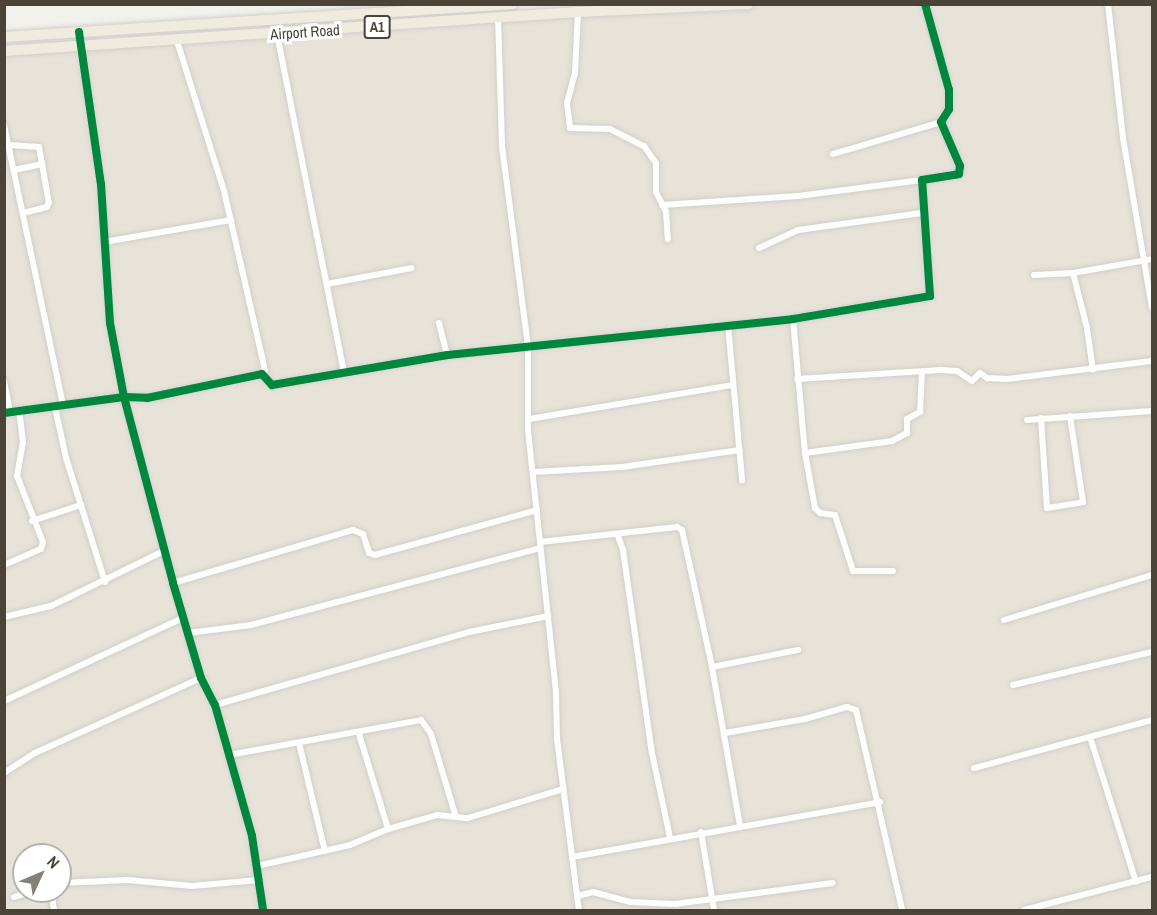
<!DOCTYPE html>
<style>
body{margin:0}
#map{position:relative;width:1157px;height:915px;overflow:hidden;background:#f3f1ec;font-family:"Archivo Narrow",sans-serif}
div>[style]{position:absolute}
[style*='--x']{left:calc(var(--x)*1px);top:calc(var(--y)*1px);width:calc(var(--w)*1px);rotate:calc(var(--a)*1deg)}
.residential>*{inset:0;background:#e7e3d9}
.roads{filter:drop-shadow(0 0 2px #d1cfc9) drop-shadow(0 0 2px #d1cfc9)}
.minor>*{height:6px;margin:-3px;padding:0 3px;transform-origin:3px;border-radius:3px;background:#fdfdfc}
.trunk>*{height:10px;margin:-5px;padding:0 5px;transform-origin:5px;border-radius:5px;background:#f0ebdf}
.cycleway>*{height:8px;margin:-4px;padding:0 4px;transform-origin:4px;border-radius:4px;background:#00873e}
span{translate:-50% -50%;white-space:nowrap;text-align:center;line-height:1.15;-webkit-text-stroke:6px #fff;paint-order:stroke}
.shield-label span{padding:2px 4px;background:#fff;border:2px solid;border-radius:4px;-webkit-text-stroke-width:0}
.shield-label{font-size:14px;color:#4a4337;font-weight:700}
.street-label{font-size:15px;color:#4a4337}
.frame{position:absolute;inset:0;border:6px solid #4a4337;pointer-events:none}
.north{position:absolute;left:12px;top:843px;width:60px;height:60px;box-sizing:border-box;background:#fff;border:2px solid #b7b4af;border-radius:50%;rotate:46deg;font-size:16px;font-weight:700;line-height:24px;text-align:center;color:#4a4337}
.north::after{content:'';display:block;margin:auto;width:21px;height:27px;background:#858076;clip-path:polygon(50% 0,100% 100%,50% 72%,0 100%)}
</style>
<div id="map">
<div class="residential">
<i style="clip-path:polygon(evenodd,616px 5px,1152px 5px,1152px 910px,5px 910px,5px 55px,616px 5px,24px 855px,60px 855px,60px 891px,24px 891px,24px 855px)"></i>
</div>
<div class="roads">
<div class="minor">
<i style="--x:1108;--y:4;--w:135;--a:83.6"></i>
<i style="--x:1123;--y:138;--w:172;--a:80.3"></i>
<i style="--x:578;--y:12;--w:61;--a:92.8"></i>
<i style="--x:575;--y:73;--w:31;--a:105"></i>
<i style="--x:567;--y:103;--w:25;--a:83"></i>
<i style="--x:570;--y:128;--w:40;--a:1.4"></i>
<i style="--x:610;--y:129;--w:38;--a:27"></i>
<i style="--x:644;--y:146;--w:21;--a:55"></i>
<i style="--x:656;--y:163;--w:29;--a:90"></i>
<i style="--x:656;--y:192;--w:22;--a:63"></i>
<i style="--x:666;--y:212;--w:27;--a:86"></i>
<i style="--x:498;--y:17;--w:129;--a:88.2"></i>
<i style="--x:502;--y:146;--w:203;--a:82.6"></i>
<i style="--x:528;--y:347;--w:83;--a:90"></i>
<i style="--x:528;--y:430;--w:265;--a:83.9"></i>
<i style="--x:556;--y:694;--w:45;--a:88.7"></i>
<i style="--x:557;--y:739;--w:172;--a:82.7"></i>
<i style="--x:79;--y:32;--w:154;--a:81.8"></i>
<i style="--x:101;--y:184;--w:139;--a:86.3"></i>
<i style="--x:110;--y:323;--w:75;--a:79.3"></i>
<i style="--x:124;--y:397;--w:192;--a:75.2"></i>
<i style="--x:173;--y:583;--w:99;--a:73.6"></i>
<i style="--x:201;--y:678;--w:30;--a:63"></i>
<i style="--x:215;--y:705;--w:136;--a:74.2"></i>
<i style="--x:252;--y:836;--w:75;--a:81.5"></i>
<i style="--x:277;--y:34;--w:346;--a:78.8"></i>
<i style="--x:177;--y:41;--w:157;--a:72.6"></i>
<i style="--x:224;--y:191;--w:165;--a:77.1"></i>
<i style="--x:261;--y:352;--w:19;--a:78"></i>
<i style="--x:265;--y:371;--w:4;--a:135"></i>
<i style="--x:4;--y:125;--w:286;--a:78.1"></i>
<i style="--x:9;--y:145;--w:30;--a:4"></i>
<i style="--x:39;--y:147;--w:17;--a:80"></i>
<i style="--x:833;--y:154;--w:113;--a:-16.5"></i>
<i style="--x:14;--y:170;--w:29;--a:-12"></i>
<i style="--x:42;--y:164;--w:39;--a:80"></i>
<i style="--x:49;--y:202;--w:5;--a:112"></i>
<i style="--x:47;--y:207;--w:25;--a:166"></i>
<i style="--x:662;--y:205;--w:136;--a:-3.8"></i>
<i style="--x:798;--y:196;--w:125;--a:-7.4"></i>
<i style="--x:104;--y:242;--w:129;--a:-9.8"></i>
<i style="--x:759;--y:248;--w:43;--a:-24.8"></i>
<i style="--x:798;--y:230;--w:125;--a:-7.8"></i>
<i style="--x:1073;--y:273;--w:57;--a:75.7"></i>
<i style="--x:1087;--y:328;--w:42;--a:81.9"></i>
<i style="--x:1034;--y:275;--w:39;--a:-3"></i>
<i style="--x:1073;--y:273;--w:80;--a:-10"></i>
<i style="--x:327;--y:284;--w:86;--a:-10.7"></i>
<i style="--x:793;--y:319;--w:135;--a:84.9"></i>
<i style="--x:805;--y:453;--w:56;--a:79.7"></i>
<i style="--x:815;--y:508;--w:7;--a:45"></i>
<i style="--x:820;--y:513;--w:15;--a:8"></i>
<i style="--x:835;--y:515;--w:59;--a:72.2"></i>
<i style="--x:853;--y:571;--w:40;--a:0"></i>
<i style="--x:439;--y:323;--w:33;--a:76"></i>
<i style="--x:728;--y:325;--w:156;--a:84.8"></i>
<i style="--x:797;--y:379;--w:144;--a:-3.6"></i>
<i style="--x:941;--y:370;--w:16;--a:4"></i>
<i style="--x:957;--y:371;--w:18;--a:34"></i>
<i style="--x:972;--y:381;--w:11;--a:-45"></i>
<i style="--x:980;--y:373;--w:9;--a:36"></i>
<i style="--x:987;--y:378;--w:20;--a:3"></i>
<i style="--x:1007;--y:379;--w:146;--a:-7.1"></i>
<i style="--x:4;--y:381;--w:32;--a:79"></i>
<i style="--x:55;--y:407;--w:52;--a:77.8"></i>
<i style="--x:66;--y:458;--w:130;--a:72.5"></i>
<i style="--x:4;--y:413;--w:121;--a:-7.6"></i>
<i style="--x:124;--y:397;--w:23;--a:2"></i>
<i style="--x:147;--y:398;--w:117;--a:-11.8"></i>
<i style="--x:262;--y:374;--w:15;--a:48"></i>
<i style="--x:272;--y:385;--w:178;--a:-9.7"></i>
<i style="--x:447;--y:355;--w:348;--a:-5.9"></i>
<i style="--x:793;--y:319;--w:139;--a:-9.5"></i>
<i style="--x:930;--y:296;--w:116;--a:-93.9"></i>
<i style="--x:922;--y:180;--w:37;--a:-9"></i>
<i style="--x:959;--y:174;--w:8;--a:-83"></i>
<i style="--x:960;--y:166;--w:48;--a:-113.4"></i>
<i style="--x:941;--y:122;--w:15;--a:-58"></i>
<i style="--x:949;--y:109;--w:19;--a:-90"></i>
<i style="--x:949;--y:90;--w:89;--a:-105.6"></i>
<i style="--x:1041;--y:418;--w:90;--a:86.2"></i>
<i style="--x:1047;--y:508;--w:36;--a:-9"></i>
<i style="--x:1083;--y:502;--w:87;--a:-98.6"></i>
<i style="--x:529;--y:419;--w:207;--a:-9.5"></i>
<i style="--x:1027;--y:420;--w:125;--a:-4.1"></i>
<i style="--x:805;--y:453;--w:88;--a:-7.9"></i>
<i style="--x:892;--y:441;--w:17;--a:-28"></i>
<i style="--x:907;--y:433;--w:14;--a:-90"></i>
<i style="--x:907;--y:419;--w:15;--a:-28"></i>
<i style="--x:920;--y:412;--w:40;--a:-87.1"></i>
<i style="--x:533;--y:472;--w:89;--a:-3.2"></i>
<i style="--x:622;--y:467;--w:119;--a:-8.2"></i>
<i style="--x:32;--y:521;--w:52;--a:-18.1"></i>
<i style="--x:618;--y:536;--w:15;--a:70"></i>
<i style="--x:623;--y:550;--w:205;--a:81.9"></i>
<i style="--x:652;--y:753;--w:87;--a:78"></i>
<i style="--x:540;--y:542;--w:138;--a:-6.2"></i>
<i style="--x:677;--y:527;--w:6;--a:31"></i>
<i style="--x:682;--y:530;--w:140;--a:77.6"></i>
<i style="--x:712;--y:667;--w:160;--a:80"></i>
<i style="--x:4;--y:565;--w:40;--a:-23.4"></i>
<i style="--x:41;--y:549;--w:7;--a:-74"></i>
<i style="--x:43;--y:542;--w:71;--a:-111.5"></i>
<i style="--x:17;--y:476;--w:35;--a:-80"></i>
<i style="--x:23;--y:442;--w:31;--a:-97"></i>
<i style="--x:173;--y:583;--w:188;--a:-16.4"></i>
<i style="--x:353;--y:530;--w:11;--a:22"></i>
<i style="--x:363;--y:534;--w:20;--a:72"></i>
<i style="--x:369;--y:553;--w:6;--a:18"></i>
<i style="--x:375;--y:555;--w:168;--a:-15.5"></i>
<i style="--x:4;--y:617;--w:48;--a:-13.2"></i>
<i style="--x:51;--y:606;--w:126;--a:-26"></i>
<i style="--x:1004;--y:620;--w:155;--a:-16.9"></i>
<i style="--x:188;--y:633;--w:64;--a:-7.2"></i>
<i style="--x:251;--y:625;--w:299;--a:-14.9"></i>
<i style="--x:712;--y:667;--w:88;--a:-11.2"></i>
<i style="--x:1013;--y:685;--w:143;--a:-13.4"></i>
<i style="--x:4;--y:701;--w:197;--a:-24.9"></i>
<i style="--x:215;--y:705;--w:264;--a:-16"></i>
<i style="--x:469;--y:632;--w:81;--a:-11.4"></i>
<i style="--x:725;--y:733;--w:81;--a:-9.9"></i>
<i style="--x:805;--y:719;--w:44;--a:-15.9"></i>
<i style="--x:847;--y:707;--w:9;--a:18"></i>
<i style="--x:856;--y:710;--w:205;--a:77"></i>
<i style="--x:359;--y:734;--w:99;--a:73"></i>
<i style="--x:1090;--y:737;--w:152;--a:72.4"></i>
<i style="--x:299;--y:743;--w:111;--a:76.5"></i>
<i style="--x:229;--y:755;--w:195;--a:-10.3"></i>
<i style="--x:421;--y:720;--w:17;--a:54"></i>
<i style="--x:431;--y:734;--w:84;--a:73.3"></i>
<i style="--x:974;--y:768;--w:184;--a:-15.1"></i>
<i style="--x:4;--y:773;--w:37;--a:-33"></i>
<i style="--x:35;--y:753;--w:182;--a:-24.3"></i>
<i style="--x:701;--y:832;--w:79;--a:80.5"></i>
<i style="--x:572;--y:857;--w:313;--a:-10.1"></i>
<i style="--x:257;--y:866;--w:95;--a:-12.7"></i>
<i style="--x:350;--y:845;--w:41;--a:-22.8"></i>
<i style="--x:388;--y:829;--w:51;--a:-15.9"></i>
<i style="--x:437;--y:815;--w:31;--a:6"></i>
<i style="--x:468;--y:818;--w:99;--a:-17"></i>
<i style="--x:60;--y:883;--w:68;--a:-2.5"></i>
<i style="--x:128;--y:880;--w:64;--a:5.4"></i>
<i style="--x:192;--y:886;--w:67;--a:-5.1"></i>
<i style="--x:51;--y:891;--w:19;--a:81"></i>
<i style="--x:578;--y:896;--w:16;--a:-15"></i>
<i style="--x:593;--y:892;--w:38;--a:15"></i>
<i style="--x:630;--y:902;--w:45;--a:2.5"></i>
<i style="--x:675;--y:904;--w:159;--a:-7.6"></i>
<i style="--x:14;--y:897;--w:19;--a:-18"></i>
<i style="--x:1024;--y:910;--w:132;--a:-14.5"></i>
</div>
<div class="trunk">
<i style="--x:4;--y:37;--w:510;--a:-3.71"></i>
<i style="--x:4;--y:51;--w:575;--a:-3.89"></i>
<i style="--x:578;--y:12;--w:171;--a:-2.7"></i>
</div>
</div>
<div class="cycleway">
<i style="--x:79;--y:32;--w:154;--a:81.8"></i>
<i style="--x:101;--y:184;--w:139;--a:86.3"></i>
<i style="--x:110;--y:323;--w:75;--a:79.3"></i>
<i style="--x:124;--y:397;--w:192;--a:75.2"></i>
<i style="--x:173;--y:583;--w:99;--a:73.6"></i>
<i style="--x:201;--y:678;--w:30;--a:63"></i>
<i style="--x:215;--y:705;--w:136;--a:74.2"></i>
<i style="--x:252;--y:836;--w:75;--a:81.5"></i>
<i style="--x:4;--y:413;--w:121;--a:-7.6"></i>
<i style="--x:124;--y:397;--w:23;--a:2"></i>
<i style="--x:147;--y:398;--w:117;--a:-11.8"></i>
<i style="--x:262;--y:374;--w:15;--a:48"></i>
<i style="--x:272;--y:385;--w:178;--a:-9.7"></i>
<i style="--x:447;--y:355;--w:348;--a:-5.9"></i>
<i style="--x:793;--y:319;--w:139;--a:-9.5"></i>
<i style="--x:930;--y:296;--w:116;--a:-93.9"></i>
<i style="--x:922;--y:180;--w:37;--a:-9"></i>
<i style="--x:959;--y:174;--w:8;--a:-83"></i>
<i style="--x:960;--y:166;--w:48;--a:-113.4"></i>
<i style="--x:941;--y:122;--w:15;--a:-58"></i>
<i style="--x:949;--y:109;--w:19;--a:-90"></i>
<i style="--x:949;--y:90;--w:89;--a:-105.6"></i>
</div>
<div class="shield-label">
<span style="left:377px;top:27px">A1</span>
</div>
<div class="street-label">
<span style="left:305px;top:32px;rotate:-4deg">Airport Road</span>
</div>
<div class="frame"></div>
<div class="north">N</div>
</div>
